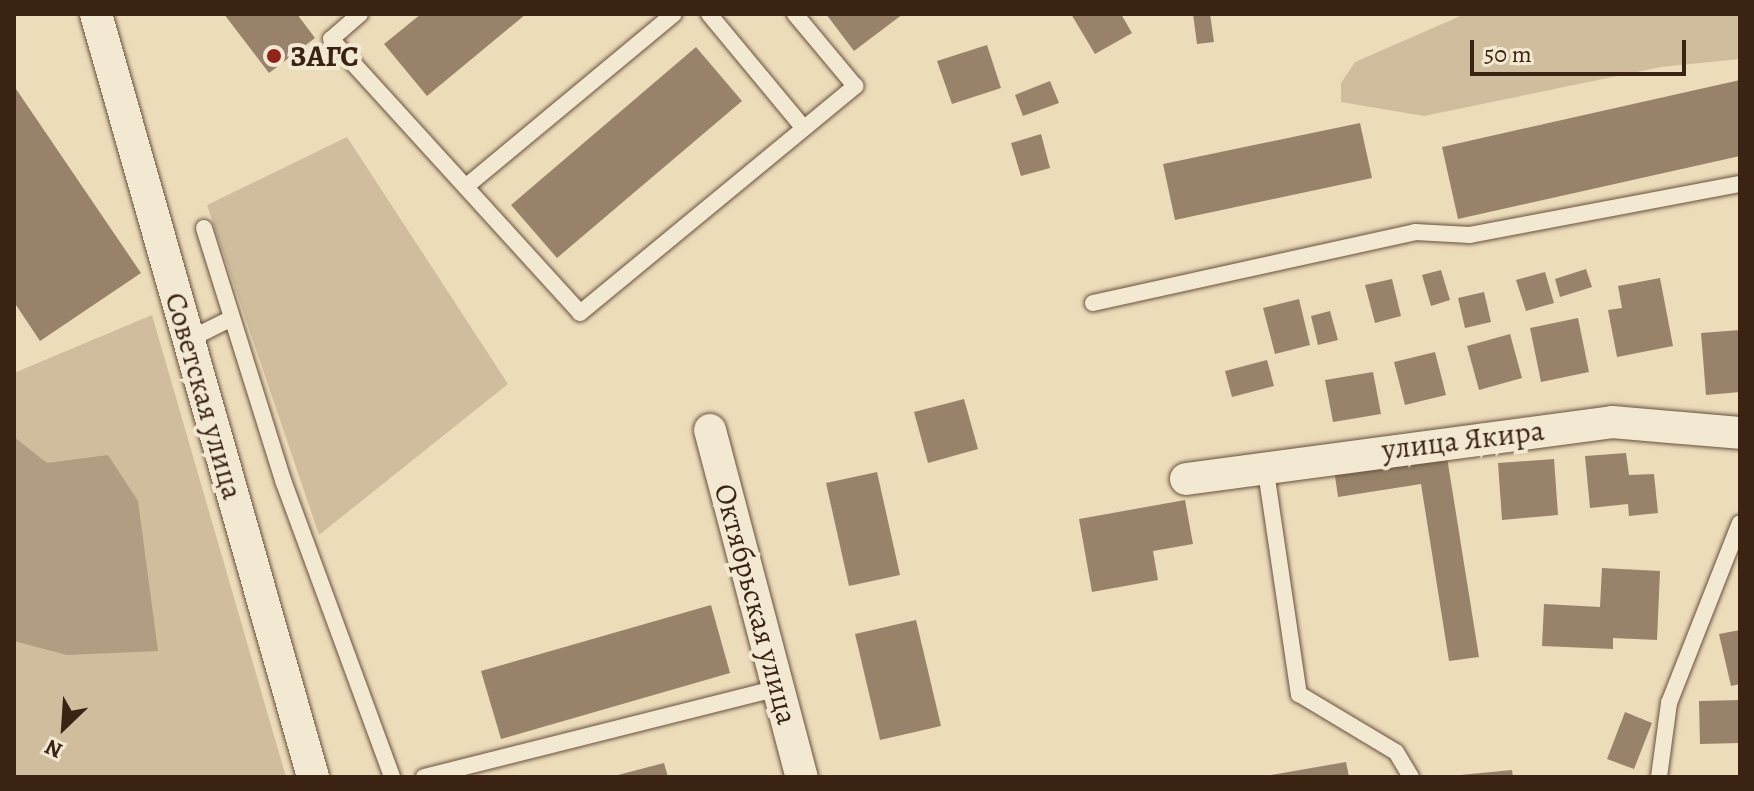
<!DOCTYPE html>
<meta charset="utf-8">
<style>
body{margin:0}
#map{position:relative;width:1754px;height:791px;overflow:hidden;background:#eddcba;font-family:Alegreya,serif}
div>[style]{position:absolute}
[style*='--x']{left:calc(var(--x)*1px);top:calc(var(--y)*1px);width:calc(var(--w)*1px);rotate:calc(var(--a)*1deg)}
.green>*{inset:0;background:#cfbd9e}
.water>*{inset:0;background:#b09d82}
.building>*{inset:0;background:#98836a}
.roads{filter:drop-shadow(0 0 2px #68513e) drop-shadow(0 0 2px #68513e)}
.lane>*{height:16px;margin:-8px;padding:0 8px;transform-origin:8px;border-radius:8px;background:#f3e8d2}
.street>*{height:32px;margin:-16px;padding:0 16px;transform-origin:16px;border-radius:16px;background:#f3e8d2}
.dots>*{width:22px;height:22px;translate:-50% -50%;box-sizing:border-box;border:4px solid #f3e8d2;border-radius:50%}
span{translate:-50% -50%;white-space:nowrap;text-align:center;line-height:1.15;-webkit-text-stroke:8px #f3e8d2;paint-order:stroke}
.poi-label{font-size:30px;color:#3b2314;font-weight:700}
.left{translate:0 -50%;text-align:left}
.street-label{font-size:30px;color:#3b2314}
.frame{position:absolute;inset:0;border:16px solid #3b2314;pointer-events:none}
.north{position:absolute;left:24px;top:687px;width:80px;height:80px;-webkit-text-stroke:6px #f3e8d2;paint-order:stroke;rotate:205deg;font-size:22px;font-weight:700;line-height:32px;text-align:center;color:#3b2314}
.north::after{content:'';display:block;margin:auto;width:28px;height:36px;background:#3b2314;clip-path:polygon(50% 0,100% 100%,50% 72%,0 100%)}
.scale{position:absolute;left:1470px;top:40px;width:216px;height:36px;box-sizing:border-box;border:4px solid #3b2314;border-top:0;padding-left:10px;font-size:24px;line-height:28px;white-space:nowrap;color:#3b2314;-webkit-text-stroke:6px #f3e8d2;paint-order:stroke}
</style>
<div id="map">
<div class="green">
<i style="clip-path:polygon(1465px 14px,1740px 14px,1740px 59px,1661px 67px,1424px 116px,1341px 102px,1341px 83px,1355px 62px)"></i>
<i style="clip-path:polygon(347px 137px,508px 384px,319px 535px,207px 205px)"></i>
<i style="clip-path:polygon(152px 315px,286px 777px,14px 777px,14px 373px)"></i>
</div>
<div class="water">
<i style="clip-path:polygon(14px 437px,47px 463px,108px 455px,138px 501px,158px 651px,67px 655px,14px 641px)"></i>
</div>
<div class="building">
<i style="clip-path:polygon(224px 14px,297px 14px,315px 38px,269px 73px)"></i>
<i style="clip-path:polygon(421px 14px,526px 14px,427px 96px,384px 44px)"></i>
<i style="clip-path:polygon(826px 14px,903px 14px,854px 51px)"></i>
<i style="clip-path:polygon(1071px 14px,1121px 14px,1132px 33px,1095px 54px)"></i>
<i style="clip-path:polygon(1193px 14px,1210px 14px,1214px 42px,1197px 44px)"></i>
<i style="clip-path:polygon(987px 45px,1001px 88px,952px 104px,937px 61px)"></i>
<i style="clip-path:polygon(696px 47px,742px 101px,557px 258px,511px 205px)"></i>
<i style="clip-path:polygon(1740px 80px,1740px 156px,1458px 219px,1442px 147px)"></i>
<i style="clip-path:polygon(1050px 81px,1059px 103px,1023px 116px,1015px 95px)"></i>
<i style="clip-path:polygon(14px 86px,141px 273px,40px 341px,14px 302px)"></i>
<i style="clip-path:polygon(1360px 123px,1372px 178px,1175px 220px,1163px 164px)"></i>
<i style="clip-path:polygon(1041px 134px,1050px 168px,1021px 176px,1011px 143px)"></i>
<i style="clip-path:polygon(1586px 269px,1592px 287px,1560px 297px,1555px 279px)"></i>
<i style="clip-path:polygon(1441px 270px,1450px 300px,1431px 306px,1422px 275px)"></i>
<i style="clip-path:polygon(1545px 272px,1554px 303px,1526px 311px,1516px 280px)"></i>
<i style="clip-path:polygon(1660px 278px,1673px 346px,1617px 357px,1608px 310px,1622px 308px,1618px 286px)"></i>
<i style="clip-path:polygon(1392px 279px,1401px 316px,1375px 323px,1365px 285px)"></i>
<i style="clip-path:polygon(1484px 292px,1491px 322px,1465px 328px,1458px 298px)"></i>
<i style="clip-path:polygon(1299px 299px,1310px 345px,1275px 354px,1263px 308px)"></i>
<i style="clip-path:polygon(1330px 311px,1338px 340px,1318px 345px,1311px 316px)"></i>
<i style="clip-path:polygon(1578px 318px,1589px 372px,1541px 382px,1530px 328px)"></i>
<i style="clip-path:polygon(1740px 330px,1740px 392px,1706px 395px,1701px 333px)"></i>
<i style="clip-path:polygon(1510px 334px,1522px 378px,1479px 390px,1467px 346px)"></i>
<i style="clip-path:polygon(1435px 352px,1446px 395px,1405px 405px,1394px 362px)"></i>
<i style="clip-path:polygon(1267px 360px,1274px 386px,1232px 397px,1225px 371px)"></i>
<i style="clip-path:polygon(1373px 372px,1381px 414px,1333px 422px,1325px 380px)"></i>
<i style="clip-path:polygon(964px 399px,978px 449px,928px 463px,914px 412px)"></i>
<i style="clip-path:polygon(1446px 451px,1479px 657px,1449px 661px,1421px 484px,1338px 497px,1334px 469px)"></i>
<i style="clip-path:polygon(1626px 453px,1629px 475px,1654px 474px,1658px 513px,1629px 516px,1628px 504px,1590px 508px,1585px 456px)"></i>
<i style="clip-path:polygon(1554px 459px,1558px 515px,1502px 520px,1498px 463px)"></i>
<i style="clip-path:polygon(877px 472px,900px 575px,849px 586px,826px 483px)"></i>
<i style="clip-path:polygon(1185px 500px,1193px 544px,1153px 551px,1158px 580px,1092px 592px,1079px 519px)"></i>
<i style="clip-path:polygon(1602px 568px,1660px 571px,1657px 640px,1613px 638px,1613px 649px,1542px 646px,1544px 604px,1600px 607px)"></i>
<i style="clip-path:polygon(711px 605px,730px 673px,501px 739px,481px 671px)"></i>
<i style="clip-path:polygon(916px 620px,941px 726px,880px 740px,855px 634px)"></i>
<i style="clip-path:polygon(1740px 630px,1740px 684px,1731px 686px,1719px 634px)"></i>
<i style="clip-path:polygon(1740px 700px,1740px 743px,1700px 744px,1699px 701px)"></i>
<i style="clip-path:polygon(1625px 712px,1652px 723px,1634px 769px,1607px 759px)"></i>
<i style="clip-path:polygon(1346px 762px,1349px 777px,1271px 777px,1271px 775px)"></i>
<i style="clip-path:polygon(664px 763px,668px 777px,614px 777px,614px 776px)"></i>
<i style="clip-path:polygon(1512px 770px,1513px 777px,1460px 777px,1460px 775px)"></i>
</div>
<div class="roads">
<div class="lane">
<i style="--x:360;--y:14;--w:38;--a:139"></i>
<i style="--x:331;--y:39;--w:370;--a:47.7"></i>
<i style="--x:580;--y:313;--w:357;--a:-39.5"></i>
<i style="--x:855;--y:86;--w:94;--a:-129.8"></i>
<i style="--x:709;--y:14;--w:146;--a:50.3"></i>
<i style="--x:469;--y:184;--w:266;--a:-39.7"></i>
<i style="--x:204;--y:228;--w:267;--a:72.6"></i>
<i style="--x:284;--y:483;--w:313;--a:69.8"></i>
<i style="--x:1093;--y:303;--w:330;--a:-12.4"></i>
<i style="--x:1415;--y:232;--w:55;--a:3.1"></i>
<i style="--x:1470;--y:235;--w:275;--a:-10.7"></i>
<i style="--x:188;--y:340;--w:49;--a:-26.6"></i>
<i style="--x:1265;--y:465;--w:232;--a:81.6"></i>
<i style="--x:1299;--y:694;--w:113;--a:30.9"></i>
<i style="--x:1396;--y:752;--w:29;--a:59"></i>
<i style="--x:424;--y:777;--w:365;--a:-14.1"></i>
<i style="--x:1659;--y:777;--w:75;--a:-82.3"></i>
<i style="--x:1669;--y:703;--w:193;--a:-68.5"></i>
</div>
<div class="street">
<i style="--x:96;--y:14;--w:793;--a:74.12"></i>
<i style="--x:710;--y:430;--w:359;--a:75.2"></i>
<i style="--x:1186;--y:479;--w:430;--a:-7.6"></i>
<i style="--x:1612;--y:422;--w:128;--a:4.9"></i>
</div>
</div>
<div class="dots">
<i style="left:274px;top:56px;background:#8f2418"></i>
</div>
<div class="poi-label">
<span class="left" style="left:290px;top:56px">ЗАГС</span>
</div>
<div class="street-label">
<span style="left:204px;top:396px;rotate:74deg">Советская улица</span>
<span style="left:1463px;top:440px;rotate:-7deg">улица Якира</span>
<span style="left:756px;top:604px;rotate:75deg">Октябрьская улица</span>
</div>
<div class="frame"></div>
<div class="north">N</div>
<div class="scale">50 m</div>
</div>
